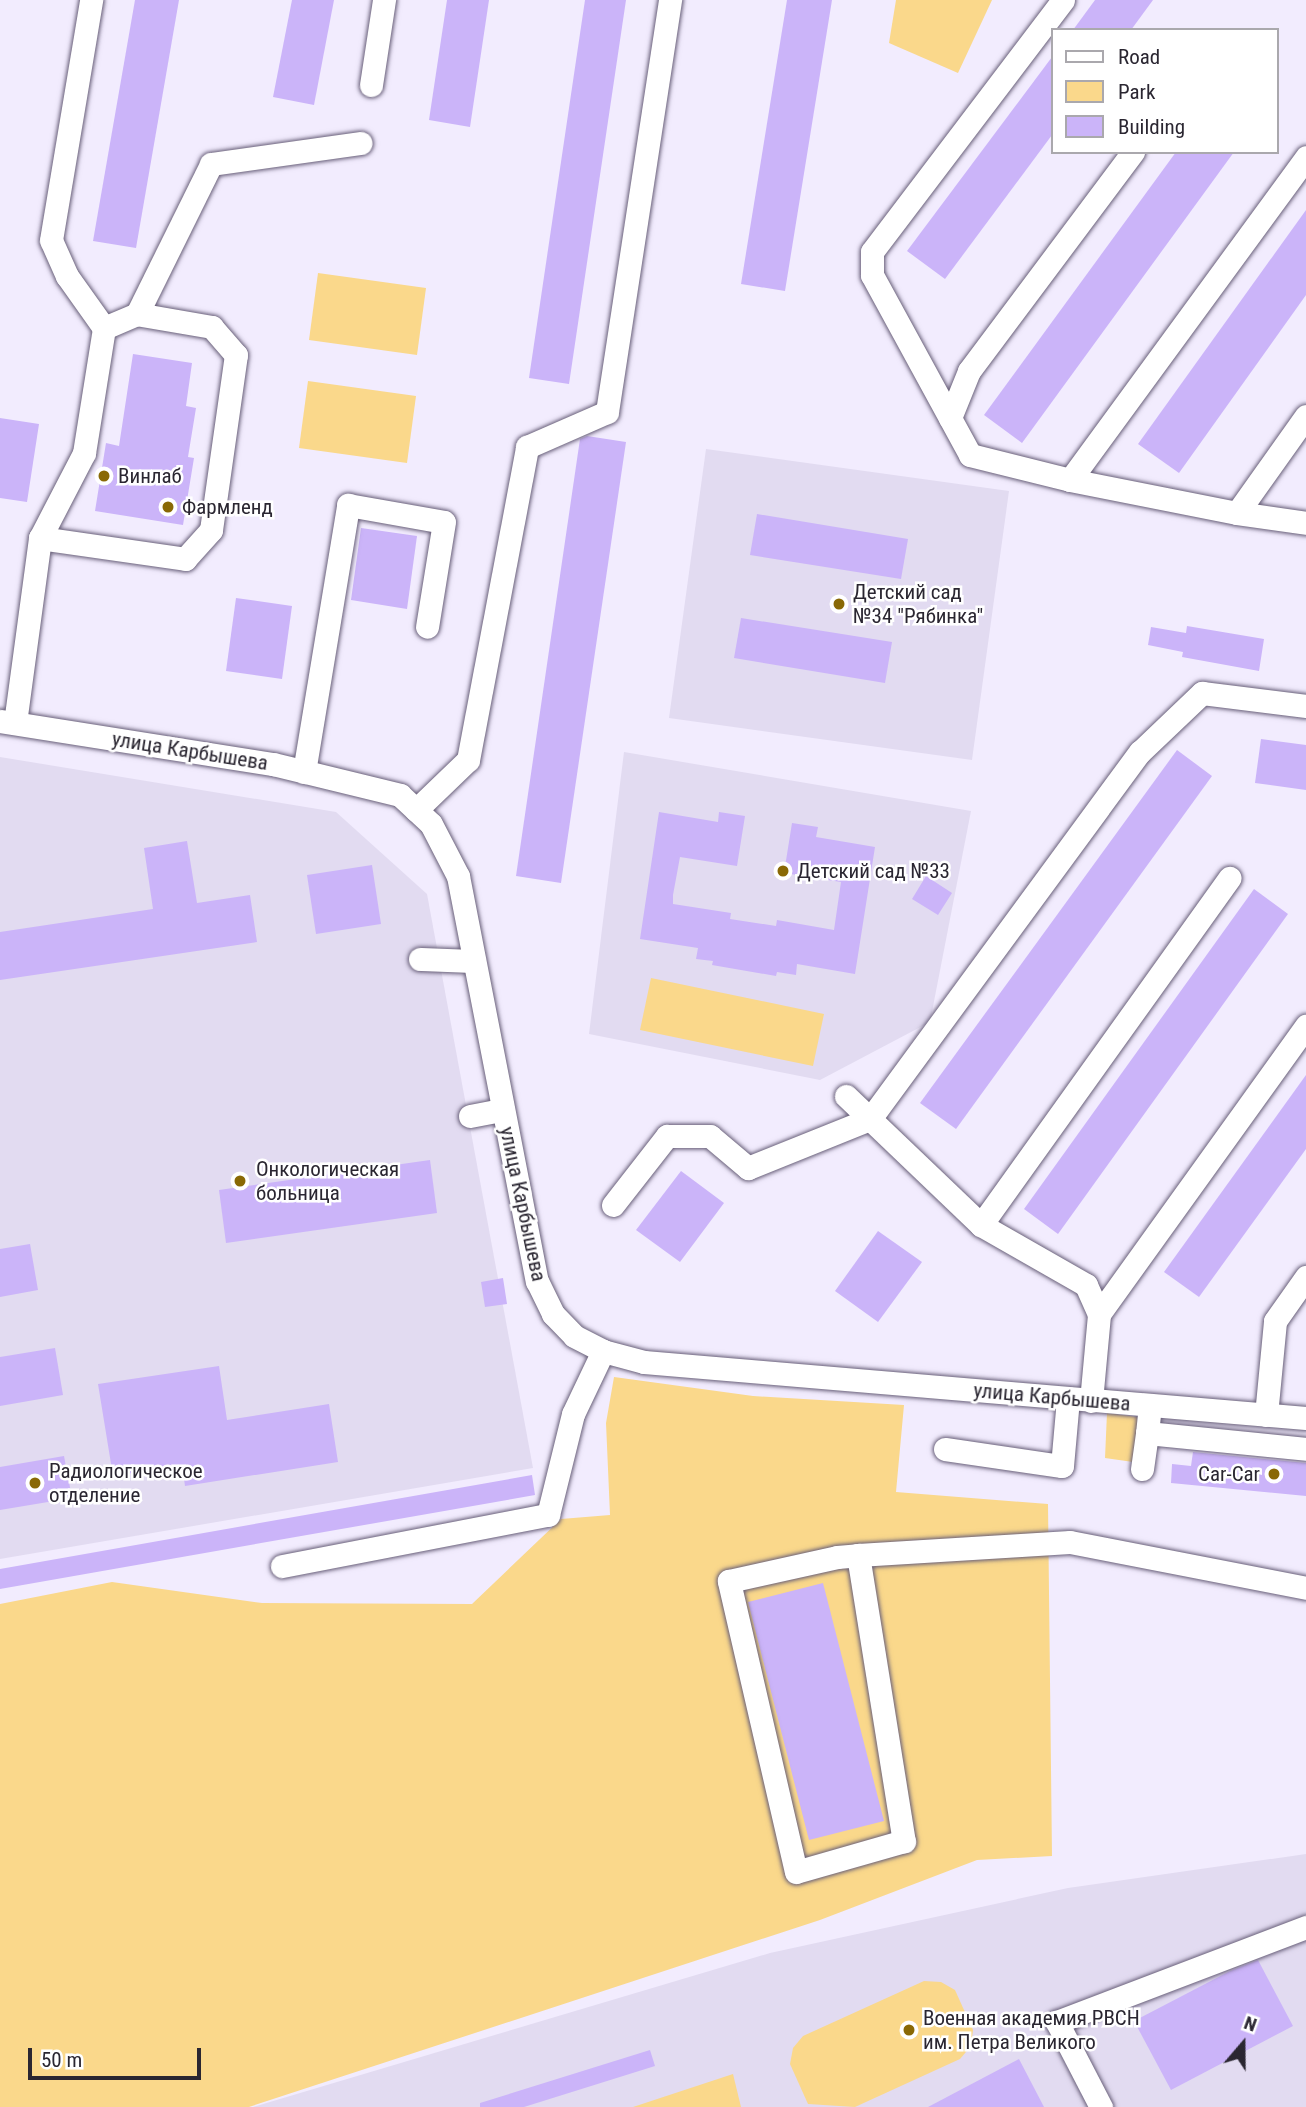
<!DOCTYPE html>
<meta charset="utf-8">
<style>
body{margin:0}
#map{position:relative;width:1306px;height:2107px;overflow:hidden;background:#f2ecfe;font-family:"Roboto Condensed",sans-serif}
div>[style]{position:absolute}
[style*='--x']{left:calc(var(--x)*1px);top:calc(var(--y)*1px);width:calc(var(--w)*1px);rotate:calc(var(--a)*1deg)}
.built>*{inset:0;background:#e2dbf1}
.green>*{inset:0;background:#fad88b}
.building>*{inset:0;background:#cbb4f9}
.roads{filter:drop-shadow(0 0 2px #685f79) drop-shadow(0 0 2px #685f79)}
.minor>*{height:23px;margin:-11.5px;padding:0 11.5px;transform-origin:11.5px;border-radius:11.5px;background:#fff}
.dots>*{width:19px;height:19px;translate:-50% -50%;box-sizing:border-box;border:4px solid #fff;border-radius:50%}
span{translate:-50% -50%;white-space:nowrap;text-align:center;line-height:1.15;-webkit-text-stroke:5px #fff;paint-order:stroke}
.poi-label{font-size:21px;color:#2a2631}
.left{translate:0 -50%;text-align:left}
.right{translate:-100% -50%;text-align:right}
.street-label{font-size:21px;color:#2a2631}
.legend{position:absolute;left:1051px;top:28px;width:228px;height:126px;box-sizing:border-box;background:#fff;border:2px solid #aaa8ad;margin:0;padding:9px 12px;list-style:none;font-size:21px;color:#2a2631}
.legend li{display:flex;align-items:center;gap:14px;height:35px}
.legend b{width:35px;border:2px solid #aaa8ad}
.north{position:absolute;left:1208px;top:2009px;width:70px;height:70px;-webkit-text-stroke:5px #fff;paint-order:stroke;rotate:20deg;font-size:19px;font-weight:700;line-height:28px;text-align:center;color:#2a2631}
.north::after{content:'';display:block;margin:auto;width:24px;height:32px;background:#2a2631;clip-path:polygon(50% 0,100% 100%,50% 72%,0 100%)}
.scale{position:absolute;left:28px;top:2048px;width:173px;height:32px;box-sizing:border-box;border:4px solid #2a2631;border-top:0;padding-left:9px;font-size:21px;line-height:24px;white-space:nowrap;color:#2a2631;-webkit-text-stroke:5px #fff;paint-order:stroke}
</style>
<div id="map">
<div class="built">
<i style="clip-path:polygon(706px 449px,1009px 491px,972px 760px,669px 718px)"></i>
<i style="clip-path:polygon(624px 752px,971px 811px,930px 1022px,820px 1080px,589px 1034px)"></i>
<i style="clip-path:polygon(0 757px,336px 812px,427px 894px,533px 1468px,0 1559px)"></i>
<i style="clip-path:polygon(1306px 1854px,1306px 2107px,253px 2107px,770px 1953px,1068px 1888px)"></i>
</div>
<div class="green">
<i style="clip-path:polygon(896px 0,992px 0,958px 73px,889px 43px)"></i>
<i style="clip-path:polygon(318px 273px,426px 288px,417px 355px,309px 340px)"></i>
<i style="clip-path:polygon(308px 381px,416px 396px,407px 463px,299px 448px)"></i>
<i style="clip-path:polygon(651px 978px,824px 1014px,813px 1066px,640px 1030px)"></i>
<i style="clip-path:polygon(614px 1377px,753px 1396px,904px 1405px,896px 1492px,1048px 1504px,1052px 1856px,977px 1860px,820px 1920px,249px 2107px,0 2107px,0 1604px,112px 1582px,262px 1603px,472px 1604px,561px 1519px,610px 1515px,606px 1423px)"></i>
<i style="clip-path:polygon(1107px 1413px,1138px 1417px,1133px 1462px,1105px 1458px)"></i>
<i style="clip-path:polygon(924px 1981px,941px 1982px,955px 1990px,973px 2030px,971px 2046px,960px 2059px,855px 2107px,808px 2104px,790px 2064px,793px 2048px,803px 2036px)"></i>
<i style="clip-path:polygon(733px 2074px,741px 2107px,633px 2107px)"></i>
</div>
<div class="building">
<i style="clip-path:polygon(135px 0,179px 0,136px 248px,93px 241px)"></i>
<i style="clip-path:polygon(292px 0,334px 0,314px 105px,273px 97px)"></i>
<i style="clip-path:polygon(447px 0,489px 0,470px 127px,429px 120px)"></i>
<i style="clip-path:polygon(585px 0,626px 0,569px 384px,529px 378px)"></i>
<i style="clip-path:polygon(787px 0,832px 0,785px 291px,741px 284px)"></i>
<i style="clip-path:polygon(1095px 0,1153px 0,1131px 30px,1073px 30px)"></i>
<i style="clip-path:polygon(1052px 57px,1052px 135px,945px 279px,907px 251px)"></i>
<i style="clip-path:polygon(1176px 152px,1234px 152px,1022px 443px,984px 415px)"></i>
<i style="clip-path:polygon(1306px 210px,1306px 295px,1179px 473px,1138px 444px)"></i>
<i style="clip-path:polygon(133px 354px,192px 363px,186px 406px,196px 408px,188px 457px,194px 458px,183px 525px,95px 511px,106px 443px,119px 446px)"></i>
<i style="clip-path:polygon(0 418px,39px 424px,27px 502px,0 498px)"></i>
<i style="clip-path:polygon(587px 436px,626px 442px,561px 883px,516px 876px,580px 439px)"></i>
<i style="clip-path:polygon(757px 514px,908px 539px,901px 579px,750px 555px)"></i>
<i style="clip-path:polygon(361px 528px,417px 536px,407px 609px,351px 600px)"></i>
<i style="clip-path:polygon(236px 598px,292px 606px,282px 679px,226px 671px)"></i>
<i style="clip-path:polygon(741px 618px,892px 642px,885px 683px,734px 658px)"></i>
<i style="clip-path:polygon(1187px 626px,1264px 639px,1259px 671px,1182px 657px,1183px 652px,1148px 645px,1151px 627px,1186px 633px)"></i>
<i style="clip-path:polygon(1261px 739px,1306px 745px,1306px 790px,1255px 783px)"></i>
<i style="clip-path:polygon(1177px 750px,1212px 776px,956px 1129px,920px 1103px)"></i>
<i style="clip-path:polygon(659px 812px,718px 822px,719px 812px,745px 816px,737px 866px,680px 857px,673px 895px,673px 904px,731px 913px,730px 919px,776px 926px,777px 920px,834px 930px,841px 882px,784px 873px,792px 823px,818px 827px,816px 837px,875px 847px,855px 974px,797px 964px,796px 975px,777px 972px,776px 976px,712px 965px,713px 961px,696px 959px,698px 948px,640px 939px)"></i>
<i style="clip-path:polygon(187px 841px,197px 903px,250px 895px,257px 942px,0 980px,0 932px,153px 909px,144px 848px)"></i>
<i style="clip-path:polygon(372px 865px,381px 924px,316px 934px,307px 875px)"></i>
<i style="clip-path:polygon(926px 876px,952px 893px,938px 915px,912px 899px)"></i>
<i style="clip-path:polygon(1254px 889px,1288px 914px,1058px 1234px,1024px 1209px)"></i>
<i style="clip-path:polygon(1306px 1075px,1306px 1149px,1199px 1297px,1164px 1272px)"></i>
<i style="clip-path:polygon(430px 1160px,437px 1213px,226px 1243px,219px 1190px)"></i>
<i style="clip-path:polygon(681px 1171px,724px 1203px,680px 1262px,636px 1230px)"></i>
<i style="clip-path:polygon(878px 1231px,922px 1262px,878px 1322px,835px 1291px)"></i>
<i style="clip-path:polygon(30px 1244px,38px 1290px,0 1297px,0 1249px)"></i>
<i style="clip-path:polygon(503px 1278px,507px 1304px,485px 1307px,481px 1282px)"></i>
<i style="clip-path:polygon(55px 1348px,63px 1395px,0 1406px,0 1357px)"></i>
<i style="clip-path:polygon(219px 1366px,227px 1420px,329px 1404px,338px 1462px,185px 1486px,182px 1465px,113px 1476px,98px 1384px)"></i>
<i style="clip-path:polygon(1193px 1452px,1306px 1463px,1306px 1496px,1171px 1483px,1172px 1464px,1191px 1466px)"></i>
<i style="clip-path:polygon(64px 1456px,72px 1498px,0 1510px,0 1467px)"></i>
<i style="clip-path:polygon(532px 1475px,535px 1495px,0 1589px,0 1569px)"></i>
<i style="clip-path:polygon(823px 1583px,884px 1821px,809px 1840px,748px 1602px)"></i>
<i style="clip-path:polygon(1258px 1960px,1293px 2026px,1171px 2090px,1134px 2021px,1230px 1971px)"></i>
<i style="clip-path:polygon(650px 2050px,655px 2066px,524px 2107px,480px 2107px,480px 2103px)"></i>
<i style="clip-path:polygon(1019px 2059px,1044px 2107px,928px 2107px)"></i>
</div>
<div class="roads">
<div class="minor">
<i style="--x:1063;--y:0;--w:316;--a:127.2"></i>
<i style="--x:872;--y:252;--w:23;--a:90"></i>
<i style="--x:872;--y:275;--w:205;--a:61.4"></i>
<i style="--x:970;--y:455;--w:103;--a:14"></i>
<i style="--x:1070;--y:480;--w:170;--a:11.2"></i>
<i style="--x:1237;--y:513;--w:70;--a:8.2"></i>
<i style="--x:371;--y:85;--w:86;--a:-81.3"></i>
<i style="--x:137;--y:314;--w:167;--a:-63.7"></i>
<i style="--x:211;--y:164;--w:151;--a:-8"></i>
<i style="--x:950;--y:418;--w:51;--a:-68"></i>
<i style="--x:969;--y:371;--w:274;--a:-53.2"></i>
<i style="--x:1070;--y:480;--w:400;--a:-53.8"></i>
<i style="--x:1237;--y:513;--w:119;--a:-54.6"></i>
<i style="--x:40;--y:538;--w:147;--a:8.2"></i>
<i style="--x:185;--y:559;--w:39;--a:-48"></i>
<i style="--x:211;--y:530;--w:177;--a:-81.9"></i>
<i style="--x:236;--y:355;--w:37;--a:-131"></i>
<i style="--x:212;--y:327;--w:76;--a:-170.2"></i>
<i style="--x:137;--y:314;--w:36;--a:157"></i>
<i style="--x:104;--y:328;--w:64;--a:-125.4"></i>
<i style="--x:67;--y:276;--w:39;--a:-114"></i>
<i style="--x:51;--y:240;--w:243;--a:-80.5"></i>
<i style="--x:0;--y:721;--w:276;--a:9"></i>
<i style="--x:273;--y:764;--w:131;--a:13.7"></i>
<i style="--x:400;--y:795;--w:42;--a:43.1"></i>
<i style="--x:431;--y:824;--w:59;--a:62.6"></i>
<i style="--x:458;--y:876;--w:413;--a:79"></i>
<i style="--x:537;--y:1281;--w:37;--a:64"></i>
<i style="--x:553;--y:1314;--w:30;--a:46"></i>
<i style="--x:574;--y:1336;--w:33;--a:27"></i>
<i style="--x:603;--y:1351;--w:42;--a:15"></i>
<i style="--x:644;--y:1362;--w:664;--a:4.84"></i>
<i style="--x:15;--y:723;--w:187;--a:-82.3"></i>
<i style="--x:40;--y:538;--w:96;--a:-62.6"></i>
<i style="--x:84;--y:453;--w:127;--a:-80.9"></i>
<i style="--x:304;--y:772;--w:271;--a:-80.6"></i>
<i style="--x:348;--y:505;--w:97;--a:10"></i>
<i style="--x:444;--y:522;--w:106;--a:99.2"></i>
<i style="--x:416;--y:810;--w:72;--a:-43.9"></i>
<i style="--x:468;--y:760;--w:319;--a:-79.3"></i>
<i style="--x:527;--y:447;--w:87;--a:-23.6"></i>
<i style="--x:607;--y:412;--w:417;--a:-81.3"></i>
<i style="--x:420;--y:959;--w:54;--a:2.1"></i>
<i style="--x:846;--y:1096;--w:187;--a:43.7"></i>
<i style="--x:981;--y:1225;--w:121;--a:29.7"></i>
<i style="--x:1086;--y:1285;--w:32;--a:66"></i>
<i style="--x:470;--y:1116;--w:33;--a:-11"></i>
<i style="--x:613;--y:1205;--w:88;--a:-52"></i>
<i style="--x:667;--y:1136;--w:43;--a:0"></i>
<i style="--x:710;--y:1136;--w:50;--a:40.1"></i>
<i style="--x:748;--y:1168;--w:131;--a:-21.9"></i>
<i style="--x:870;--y:1119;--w:456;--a:-53.7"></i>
<i style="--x:1140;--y:752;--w:86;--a:-43.6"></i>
<i style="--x:1202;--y:693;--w:105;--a:7.1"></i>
<i style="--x:981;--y:1225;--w:427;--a:-54.4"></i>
<i style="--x:1091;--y:1401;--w:87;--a:-84.7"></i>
<i style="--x:1099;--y:1314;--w:355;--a:-54.3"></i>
<i style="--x:1150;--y:1405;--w:28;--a:96"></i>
<i style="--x:1147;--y:1433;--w:160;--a:5.7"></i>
<i style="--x:1266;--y:1415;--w:94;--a:-84.5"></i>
<i style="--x:1275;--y:1321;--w:54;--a:-54.8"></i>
<i style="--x:945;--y:1449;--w:118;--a:8.3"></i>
<i style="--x:1062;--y:1466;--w:67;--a:-84.9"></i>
<i style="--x:1142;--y:1469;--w:36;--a:-82"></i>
<i style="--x:858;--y:1555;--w:290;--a:80.9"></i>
<i style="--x:904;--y:1841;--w:112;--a:164"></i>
<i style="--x:796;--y:1872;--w:299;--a:-103"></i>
<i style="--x:729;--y:1581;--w:111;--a:-12.5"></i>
<i style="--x:837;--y:1557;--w:21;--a:-5"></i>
<i style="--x:858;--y:1555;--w:212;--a:-3.5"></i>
<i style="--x:1070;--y:1542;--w:240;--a:11"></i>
<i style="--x:282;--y:1566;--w:271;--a:-10.9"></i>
<i style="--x:548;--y:1515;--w:104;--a:-76.1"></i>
<i style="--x:573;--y:1414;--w:70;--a:-64.5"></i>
<i style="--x:1101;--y:2107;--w:96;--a:-117.4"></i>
<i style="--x:1057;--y:2022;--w:267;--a:-20.9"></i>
</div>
</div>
<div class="dots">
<i style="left:104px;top:476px;background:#896805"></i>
<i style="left:168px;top:507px;background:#896805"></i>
<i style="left:839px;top:604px;background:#896805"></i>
<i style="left:783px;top:871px;background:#896805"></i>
<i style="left:240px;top:1181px;background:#896805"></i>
<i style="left:1274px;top:1474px;background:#896805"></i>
<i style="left:35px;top:1483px;background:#896805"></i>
<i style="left:909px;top:2030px;background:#896805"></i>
</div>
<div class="poi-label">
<span class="left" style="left:118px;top:476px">Винлаб</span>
<span class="left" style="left:182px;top:507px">Фармленд</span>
<span class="left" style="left:853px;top:604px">Детский сад<br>№34 "Рябинка"</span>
<span class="left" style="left:797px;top:871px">Детский сад №33</span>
<span class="left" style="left:256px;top:1181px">Онкологическая<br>больница</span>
<span class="left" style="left:49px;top:1483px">Радиологическое<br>отделение</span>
<span class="right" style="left:1260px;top:1474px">Car-Car</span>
<span class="left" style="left:923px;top:2030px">Военная академия РВСН<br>им. Петра Великого</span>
</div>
<div class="street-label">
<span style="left:190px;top:751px;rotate:9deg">улица Карбышева</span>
<span style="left:523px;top:1204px;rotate:78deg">улица Карбышева</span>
<span style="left:1052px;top:1397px;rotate:5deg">улица Карбышева</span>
</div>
<ul class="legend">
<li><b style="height:9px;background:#fff"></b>Road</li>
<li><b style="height:19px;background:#fad88b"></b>Park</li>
<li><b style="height:19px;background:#cbb4f9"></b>Building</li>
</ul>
<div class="north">N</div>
<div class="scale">50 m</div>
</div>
